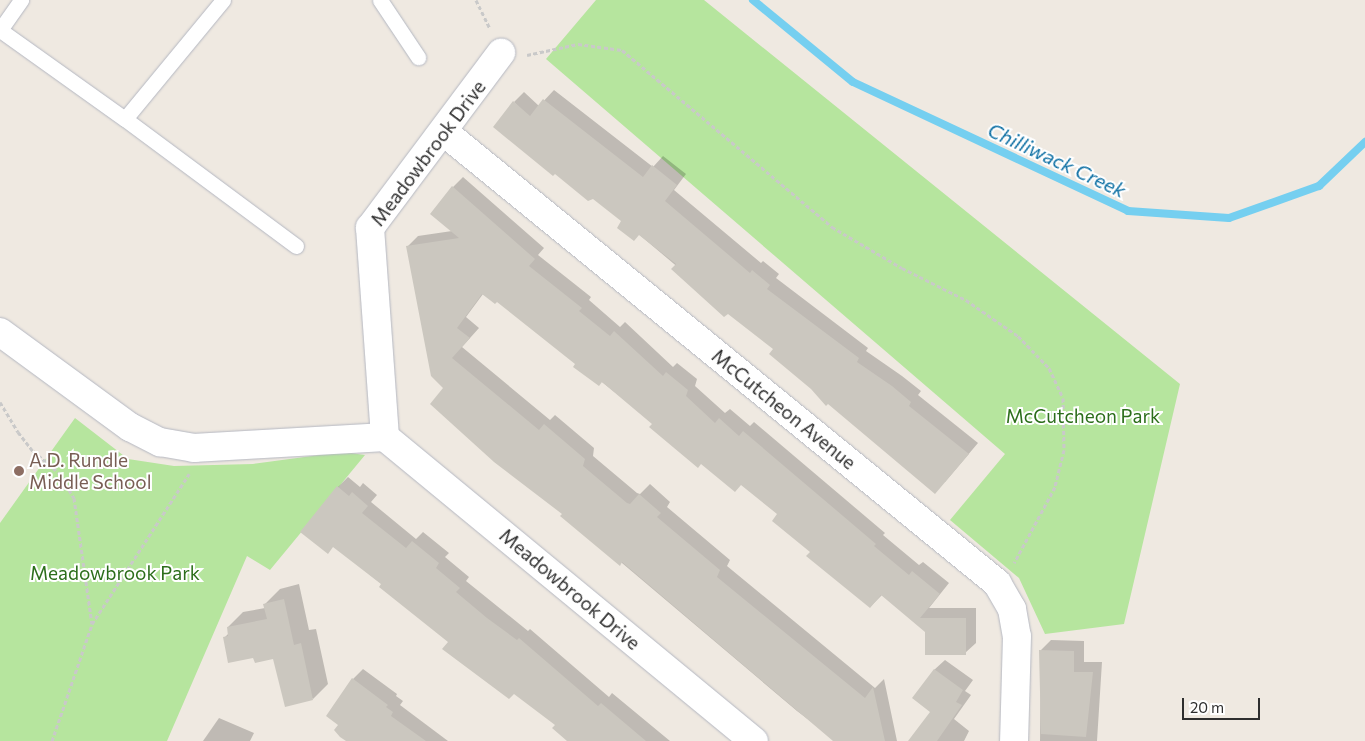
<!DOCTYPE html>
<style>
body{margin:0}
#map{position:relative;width:1365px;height:741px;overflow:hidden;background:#efe9e1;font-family:Commissioner,sans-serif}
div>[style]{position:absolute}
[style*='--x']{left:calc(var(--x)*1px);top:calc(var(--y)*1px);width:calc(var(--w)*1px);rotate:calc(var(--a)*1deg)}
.green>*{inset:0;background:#b6e59e}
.shadow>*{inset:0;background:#0003}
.stream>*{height:8px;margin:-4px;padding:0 4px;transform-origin:4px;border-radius:4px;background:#75cff0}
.building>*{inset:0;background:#cbc7bf}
.path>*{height:3px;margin-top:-1.5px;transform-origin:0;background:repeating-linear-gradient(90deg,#c9c9c9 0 4px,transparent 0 6.5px)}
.roads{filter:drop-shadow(0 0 1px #b4b7c1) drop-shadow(0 0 1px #b4b7c1)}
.service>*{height:15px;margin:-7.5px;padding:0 7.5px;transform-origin:7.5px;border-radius:7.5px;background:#fff}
.minor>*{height:28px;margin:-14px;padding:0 14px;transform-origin:14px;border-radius:14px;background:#fff}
.dots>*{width:14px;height:14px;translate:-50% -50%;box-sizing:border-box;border:2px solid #fff;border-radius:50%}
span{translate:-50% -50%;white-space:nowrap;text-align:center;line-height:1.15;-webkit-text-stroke:4px #fff;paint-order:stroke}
.street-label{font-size:19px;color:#2e2e2e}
.park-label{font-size:19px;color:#2c6e1b}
.education-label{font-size:19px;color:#785e54}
.left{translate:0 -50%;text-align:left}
.water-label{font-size:20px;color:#0d6fa3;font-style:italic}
.scale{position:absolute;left:1182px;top:698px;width:78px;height:22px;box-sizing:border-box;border:2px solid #2e2e2e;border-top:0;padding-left:6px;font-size:15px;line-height:18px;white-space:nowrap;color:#2e2e2e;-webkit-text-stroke:4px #fff;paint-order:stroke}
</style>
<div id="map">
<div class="green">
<i style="clip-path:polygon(596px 0,704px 0,1180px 384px,1124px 624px,1045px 634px,1019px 578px,950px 520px,1005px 454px,546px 59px)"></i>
<i style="clip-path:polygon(75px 418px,128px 459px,174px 466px,253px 464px,342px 452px,365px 455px,270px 570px,247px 556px,167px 741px,0 741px,0 523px)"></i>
</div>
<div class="shadow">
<i style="clip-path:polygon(554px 90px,653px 167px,663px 156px,686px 174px,674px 190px,761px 263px,763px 261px,779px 274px,776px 278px,868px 348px,866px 351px,902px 376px,921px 391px,918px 395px,978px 443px,945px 482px,775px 349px,623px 221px,514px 102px,524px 92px,539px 106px)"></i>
<i style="clip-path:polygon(463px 177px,544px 248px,538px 255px,591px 297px,589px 300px,620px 327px,625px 322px,673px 367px,677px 363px,697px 379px,695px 386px,725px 413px,730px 409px,750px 426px,754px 422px,885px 533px,883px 535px,919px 565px,923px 562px,949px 583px,929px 608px,976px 608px,976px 643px,965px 653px,927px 631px,882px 595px,870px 607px,811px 552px,779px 514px,742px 484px,654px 423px,498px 300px,483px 294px,466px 317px,479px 328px,462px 347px,550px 420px,555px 415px,594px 448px,593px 456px,637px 493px,640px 494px,650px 484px,670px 502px,667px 507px,730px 560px,727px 566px,875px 688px,884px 679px,897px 741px,837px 741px,797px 711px,564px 514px,445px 388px,408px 246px,418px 236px,452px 231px,453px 187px)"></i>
<i style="clip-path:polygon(348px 477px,360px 487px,363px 483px,377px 495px,371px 502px,416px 539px,423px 532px,449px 553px,445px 557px,469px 577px,466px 581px,528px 631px,530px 629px,609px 697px,612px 693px,670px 741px,568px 741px,557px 724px,334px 546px,338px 487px)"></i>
<i style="clip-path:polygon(299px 584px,309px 630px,316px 629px,328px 684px,313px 699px,274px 658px,254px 657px,224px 638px,229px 633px,228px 627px,243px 612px,265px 608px,265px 604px,280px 589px)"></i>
<i style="clip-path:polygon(1051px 640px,1084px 641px,1084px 662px,1102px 662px,1097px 741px,1040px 741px,1041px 650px)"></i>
<i style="clip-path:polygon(945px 660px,973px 680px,965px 691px,971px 695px,954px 719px,969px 731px,964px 741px,909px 741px,932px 711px,934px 670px)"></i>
<i style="clip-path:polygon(363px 669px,397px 694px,396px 696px,403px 701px,400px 705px,448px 741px,348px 741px,340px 725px,353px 679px)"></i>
<i style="clip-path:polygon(219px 718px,254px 733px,250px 741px,203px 741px)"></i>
</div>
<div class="stream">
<i style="--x:753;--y:0;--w:129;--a:39.4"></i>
<i style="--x:853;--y:82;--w:304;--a:25.1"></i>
<i style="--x:1128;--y:211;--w:101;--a:4"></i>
<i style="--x:1229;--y:218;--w:96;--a:-19.6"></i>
<i style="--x:1319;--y:186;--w:64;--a:-43.7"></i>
</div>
<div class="building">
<i style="clip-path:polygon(543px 99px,643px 177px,652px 165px,677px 185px,665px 201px,750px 273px,752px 270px,770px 285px,767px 289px,859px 358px,857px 362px,892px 386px,911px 402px,909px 406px,969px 454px,935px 494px,828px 404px,826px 406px,811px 389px,769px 354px,773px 349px,728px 314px,724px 317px,671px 269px,676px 264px,639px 235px,634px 241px,617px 228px,621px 221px,593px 199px,588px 201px,555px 174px,553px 176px,493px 127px,513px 101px,530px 116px)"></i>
<i style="clip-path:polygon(452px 186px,535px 259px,529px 266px,582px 308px,579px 311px,610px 336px,614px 331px,663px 376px,666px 372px,688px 390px,686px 396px,715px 423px,719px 418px,739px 436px,743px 431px,876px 544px,874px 546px,909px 575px,912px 571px,940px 594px,920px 618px,966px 618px,966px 655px,925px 655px,925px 632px,881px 595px,870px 608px,806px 556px,810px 552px,772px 521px,777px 514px,741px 485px,735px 492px,701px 464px,698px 468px,649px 427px,652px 424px,602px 382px,599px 386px,573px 367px,575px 364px,497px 302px,495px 304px,482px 294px,457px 328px,470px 338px,452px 358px,539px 430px,544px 424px,585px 459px,583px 466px,627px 503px,630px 504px,639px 494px,661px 513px,657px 517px,720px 570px,717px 577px,865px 698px,873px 687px,885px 741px,833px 741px,622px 562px,620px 566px,560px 516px,562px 514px,494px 462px,430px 404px,443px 388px,431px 376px,406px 246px,459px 238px,430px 214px)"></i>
<i style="clip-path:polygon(337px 486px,349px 496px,352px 492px,368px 506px,362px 513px,406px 548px,412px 541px,439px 563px,436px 568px,460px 588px,456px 592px,487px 618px,517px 640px,519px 638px,598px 706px,601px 703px,646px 741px,567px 741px,552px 728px,555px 725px,514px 694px,509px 699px,442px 649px,448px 642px,379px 587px,381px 584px,333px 547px,328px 554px,300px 532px)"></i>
<i style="clip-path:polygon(284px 599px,294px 645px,301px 643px,313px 700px,285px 707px,273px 659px,255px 663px,253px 658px,228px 663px,223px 637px,228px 636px,227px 627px,267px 619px,263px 604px)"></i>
<i style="clip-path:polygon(1039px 650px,1074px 651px,1074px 672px,1093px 672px,1086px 737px,1041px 734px)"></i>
<i style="clip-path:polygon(934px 669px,963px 690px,956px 702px,962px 705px,937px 741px,908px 741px,930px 712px,912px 698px)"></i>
<i style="clip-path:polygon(352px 678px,388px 705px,386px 707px,393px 712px,391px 716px,426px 741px,346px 741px,340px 737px,334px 730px,338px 725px,326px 716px)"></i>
</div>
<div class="path">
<i style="--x:476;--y:0;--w:32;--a:64"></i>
<i style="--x:527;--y:55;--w:52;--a:-12.2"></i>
<i style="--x:578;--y:44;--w:44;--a:7.8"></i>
<i style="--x:622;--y:50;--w:275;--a:40.1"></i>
<i style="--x:832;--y:227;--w:81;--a:30.4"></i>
<i style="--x:902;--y:268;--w:72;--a:26.6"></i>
<i style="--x:966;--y:300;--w:63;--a:34.7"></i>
<i style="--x:1018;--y:336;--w:45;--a:45.9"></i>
<i style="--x:1049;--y:368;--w:33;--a:65"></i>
<i style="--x:1063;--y:398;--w:52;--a:88.9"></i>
<i style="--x:1064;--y:450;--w:38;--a:104"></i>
<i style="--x:1055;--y:487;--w:86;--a:118.3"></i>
<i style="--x:0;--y:402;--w:35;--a:59"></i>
<i style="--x:18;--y:432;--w:24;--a:52"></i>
<i style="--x:33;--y:451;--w:34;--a:40"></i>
<i style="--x:59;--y:473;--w:29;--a:59"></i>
<i style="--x:74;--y:498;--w:127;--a:81.9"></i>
<i style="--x:52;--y:741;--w:124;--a:-71.1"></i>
<i style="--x:92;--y:624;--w:179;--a:-57.1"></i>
</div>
<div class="roads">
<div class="service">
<i style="--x:223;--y:0;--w:154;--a:129.5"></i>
<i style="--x:125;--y:119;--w:213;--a:36.6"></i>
<i style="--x:380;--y:0;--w:69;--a:56.3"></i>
<i style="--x:0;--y:30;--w:153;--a:35.5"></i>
<i style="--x:0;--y:30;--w:37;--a:-55"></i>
</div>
<div class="minor">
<i style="--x:444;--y:132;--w:714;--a:39.2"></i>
<i style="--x:997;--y:583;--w:30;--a:60"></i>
<i style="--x:1012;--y:609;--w:27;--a:80"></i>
<i style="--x:1017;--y:636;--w:105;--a:91.6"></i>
<i style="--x:0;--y:332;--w:161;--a:36.2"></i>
<i style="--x:130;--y:427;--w:34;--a:27"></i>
<i style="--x:160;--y:442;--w:35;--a:10"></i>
<i style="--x:194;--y:448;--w:191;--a:-3.3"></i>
<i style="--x:385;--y:437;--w:478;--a:39.5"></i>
<i style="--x:385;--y:437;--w:210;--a:-94.1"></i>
<i style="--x:370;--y:228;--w:219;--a:-53.2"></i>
</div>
</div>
<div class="dots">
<i style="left:19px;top:471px;background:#8d6e63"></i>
</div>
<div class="street-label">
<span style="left:428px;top:153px;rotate:-53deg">Meadowbrook Drive</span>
<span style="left:784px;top:409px;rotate:39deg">McCutcheon Avenue</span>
<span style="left:570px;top:589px;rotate:40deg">Meadowbrook Drive</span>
</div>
<div class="park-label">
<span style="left:1083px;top:416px">McCutcheon Park</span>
<span style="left:115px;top:573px">Meadowbrook Park</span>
</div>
<div class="education-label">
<span class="left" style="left:29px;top:471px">A.D. Rundle<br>Middle School</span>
</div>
<div class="water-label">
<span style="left:1057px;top:160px;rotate:25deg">Chilliwack Creek</span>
</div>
<div class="scale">20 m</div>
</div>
